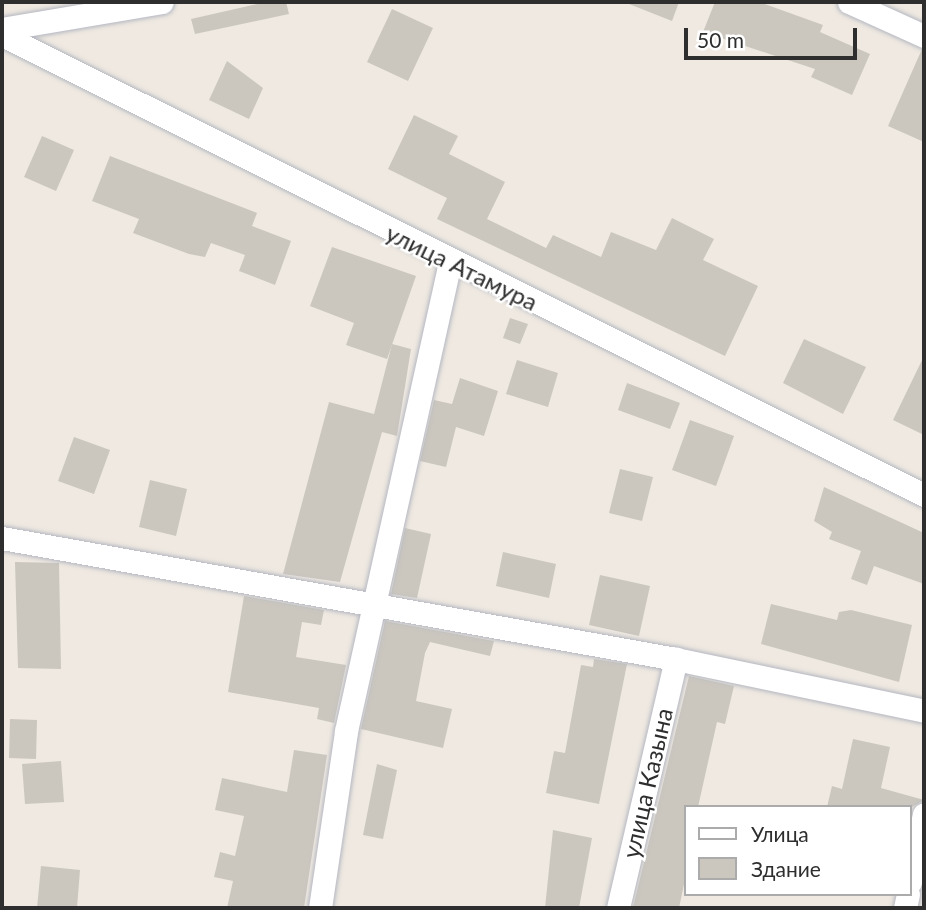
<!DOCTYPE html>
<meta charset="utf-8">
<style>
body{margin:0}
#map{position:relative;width:926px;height:910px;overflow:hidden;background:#efe9e1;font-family:Lato,sans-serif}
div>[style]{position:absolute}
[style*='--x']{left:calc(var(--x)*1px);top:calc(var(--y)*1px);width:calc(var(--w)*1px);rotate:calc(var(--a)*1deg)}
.building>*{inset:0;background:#cbc7bf}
.roads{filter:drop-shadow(0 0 2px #b4b7c1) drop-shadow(0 0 2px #b4b7c1)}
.street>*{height:23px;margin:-11.5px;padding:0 11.5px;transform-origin:11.5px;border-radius:11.5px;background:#fff}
span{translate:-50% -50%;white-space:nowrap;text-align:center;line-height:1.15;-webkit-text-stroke:5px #fff;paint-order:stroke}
.street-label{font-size:24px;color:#2e2e2e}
.frame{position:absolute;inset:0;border:4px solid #2e2e2e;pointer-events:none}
.legend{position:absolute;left:684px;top:805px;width:228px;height:91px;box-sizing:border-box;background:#fff;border:2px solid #ababab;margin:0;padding:9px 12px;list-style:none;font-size:21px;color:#2e2e2e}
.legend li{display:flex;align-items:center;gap:14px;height:35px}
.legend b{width:35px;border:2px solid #ababab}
.scale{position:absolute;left:684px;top:28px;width:173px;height:32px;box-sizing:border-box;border:4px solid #2e2e2e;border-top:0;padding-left:9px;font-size:21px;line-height:24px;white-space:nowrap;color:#2e2e2e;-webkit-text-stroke:5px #fff;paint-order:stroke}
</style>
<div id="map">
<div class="building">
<i style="clip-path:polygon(266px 2px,286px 2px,289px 14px,195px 34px,191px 19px)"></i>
<i style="clip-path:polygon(624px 2px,679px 2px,672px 21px)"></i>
<i style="clip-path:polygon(715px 2px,759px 2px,823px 25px,820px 32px,870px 54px,852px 95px,811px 77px,815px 69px,703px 32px)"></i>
<i style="clip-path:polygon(392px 9px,433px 28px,408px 81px,367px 62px)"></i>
<i style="clip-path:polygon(922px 49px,924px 50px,924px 142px,888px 126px)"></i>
<i style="clip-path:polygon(227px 61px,263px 88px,249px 119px,209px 100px)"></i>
<i style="clip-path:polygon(414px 115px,458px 136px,449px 154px,505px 182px,487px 219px,546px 248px,553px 235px,601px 257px,611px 232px,656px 250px,672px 218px,714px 239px,703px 260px,758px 286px,725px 356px,437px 219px,447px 198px,388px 169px)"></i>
<i style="clip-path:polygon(42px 136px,74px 150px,56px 191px,24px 177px)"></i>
<i style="clip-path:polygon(110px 156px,257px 213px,252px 226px,291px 241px,275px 285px,239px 271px,245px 255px,211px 243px,205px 257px,189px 254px,133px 233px,139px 219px,92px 201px)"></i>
<i style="clip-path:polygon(332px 247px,416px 276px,387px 359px,346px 345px,354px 323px,310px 306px)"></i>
<i style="clip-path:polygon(510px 318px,528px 324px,520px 344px,503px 338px)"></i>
<i style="clip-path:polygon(804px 339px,866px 367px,843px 414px,783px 383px)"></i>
<i style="clip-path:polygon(392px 344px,411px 349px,397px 436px,382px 432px,340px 582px,283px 574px,329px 402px,374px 414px)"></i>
<i style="clip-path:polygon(924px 356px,924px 435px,893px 420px)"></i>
<i style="clip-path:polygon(517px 360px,558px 373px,548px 407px,506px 394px)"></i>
<i style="clip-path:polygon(460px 378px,498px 391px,484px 436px,456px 427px,446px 467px,420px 461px,434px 400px,452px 404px)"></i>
<i style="clip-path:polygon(627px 383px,680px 403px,670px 429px,618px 410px)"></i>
<i style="clip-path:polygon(690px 420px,734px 436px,716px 486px,672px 470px)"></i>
<i style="clip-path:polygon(74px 437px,110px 450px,94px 494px,58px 481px)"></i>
<i style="clip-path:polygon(620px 469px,653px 477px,642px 521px,609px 513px)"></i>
<i style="clip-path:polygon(150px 480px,187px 489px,176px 536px,139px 527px)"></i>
<i style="clip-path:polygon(824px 487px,924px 533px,924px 584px,874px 566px,867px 585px,851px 579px,861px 551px,829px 539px,832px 532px,814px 521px)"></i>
<i style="clip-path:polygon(405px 528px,431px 534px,417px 598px,391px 594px)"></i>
<i style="clip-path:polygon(503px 552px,556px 564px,549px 598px,496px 586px)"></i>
<i style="clip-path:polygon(15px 562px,59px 563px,61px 669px,18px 668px)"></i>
<i style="clip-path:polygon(600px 575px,650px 586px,639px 636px,589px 625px)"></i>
<i style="clip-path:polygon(244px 596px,324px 610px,321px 625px,302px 622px,296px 657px,346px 665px,334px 723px,317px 719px,319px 708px,228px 692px)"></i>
<i style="clip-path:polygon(771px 604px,837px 620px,839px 612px,851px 610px,912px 625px,899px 682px,761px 644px)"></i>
<i style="clip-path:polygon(385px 621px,494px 641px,490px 656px,430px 642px,425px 653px,416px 701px,452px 709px,443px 748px,361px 729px)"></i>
<i style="clip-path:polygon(594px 659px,627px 664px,599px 804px,546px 793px,554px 751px,565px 753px,581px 665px,593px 667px)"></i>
<i style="clip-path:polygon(689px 676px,734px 686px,725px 724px,717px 722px,698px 807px,686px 807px,686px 875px,679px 908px,633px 908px)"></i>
<i style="clip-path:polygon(10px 719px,37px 720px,36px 759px,9px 758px)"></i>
<i style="clip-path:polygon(853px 739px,890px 747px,881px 788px,924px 800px,912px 807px,827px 807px,832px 786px,842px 789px)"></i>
<i style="clip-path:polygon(294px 750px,327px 755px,304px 908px,227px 908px,233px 881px,214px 877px,220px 852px,235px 856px,244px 816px,215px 810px,222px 778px,287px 792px)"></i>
<i style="clip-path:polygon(61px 761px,64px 802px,25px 804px,22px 764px)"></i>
<i style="clip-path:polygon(377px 764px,397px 770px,383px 839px,363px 835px)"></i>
<i style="clip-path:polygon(553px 830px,592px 838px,579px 908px,545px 908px)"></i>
<i style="clip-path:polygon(41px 866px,80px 870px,77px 908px,37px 908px)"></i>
</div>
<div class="roads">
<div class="street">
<i style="--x:849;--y:2;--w:82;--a:24.4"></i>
<i style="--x:2;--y:29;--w:162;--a:-9.6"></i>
<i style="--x:2;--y:35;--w:1030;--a:26.52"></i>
<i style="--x:2;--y:538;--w:685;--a:10.18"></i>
<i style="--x:676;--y:659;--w:253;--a:11.8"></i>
<i style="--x:910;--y:882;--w:69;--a:-78.4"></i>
<i style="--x:320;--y:908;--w:179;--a:-81.6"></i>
<i style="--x:346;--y:731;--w:481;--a:-77.5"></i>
<i style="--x:618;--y:908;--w:256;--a:-76.9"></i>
<i style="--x:905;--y:908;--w:14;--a:-78"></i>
</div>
</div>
<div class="street-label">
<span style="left:462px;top:267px;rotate:26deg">улица Атамура</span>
<span style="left:647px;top:783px;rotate:-77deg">улица Казына</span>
</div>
<div class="frame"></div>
<ul class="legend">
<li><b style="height:9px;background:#fff"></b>Улица</li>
<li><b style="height:19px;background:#cbc7bf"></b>Здание</li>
</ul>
<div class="scale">50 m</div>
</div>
